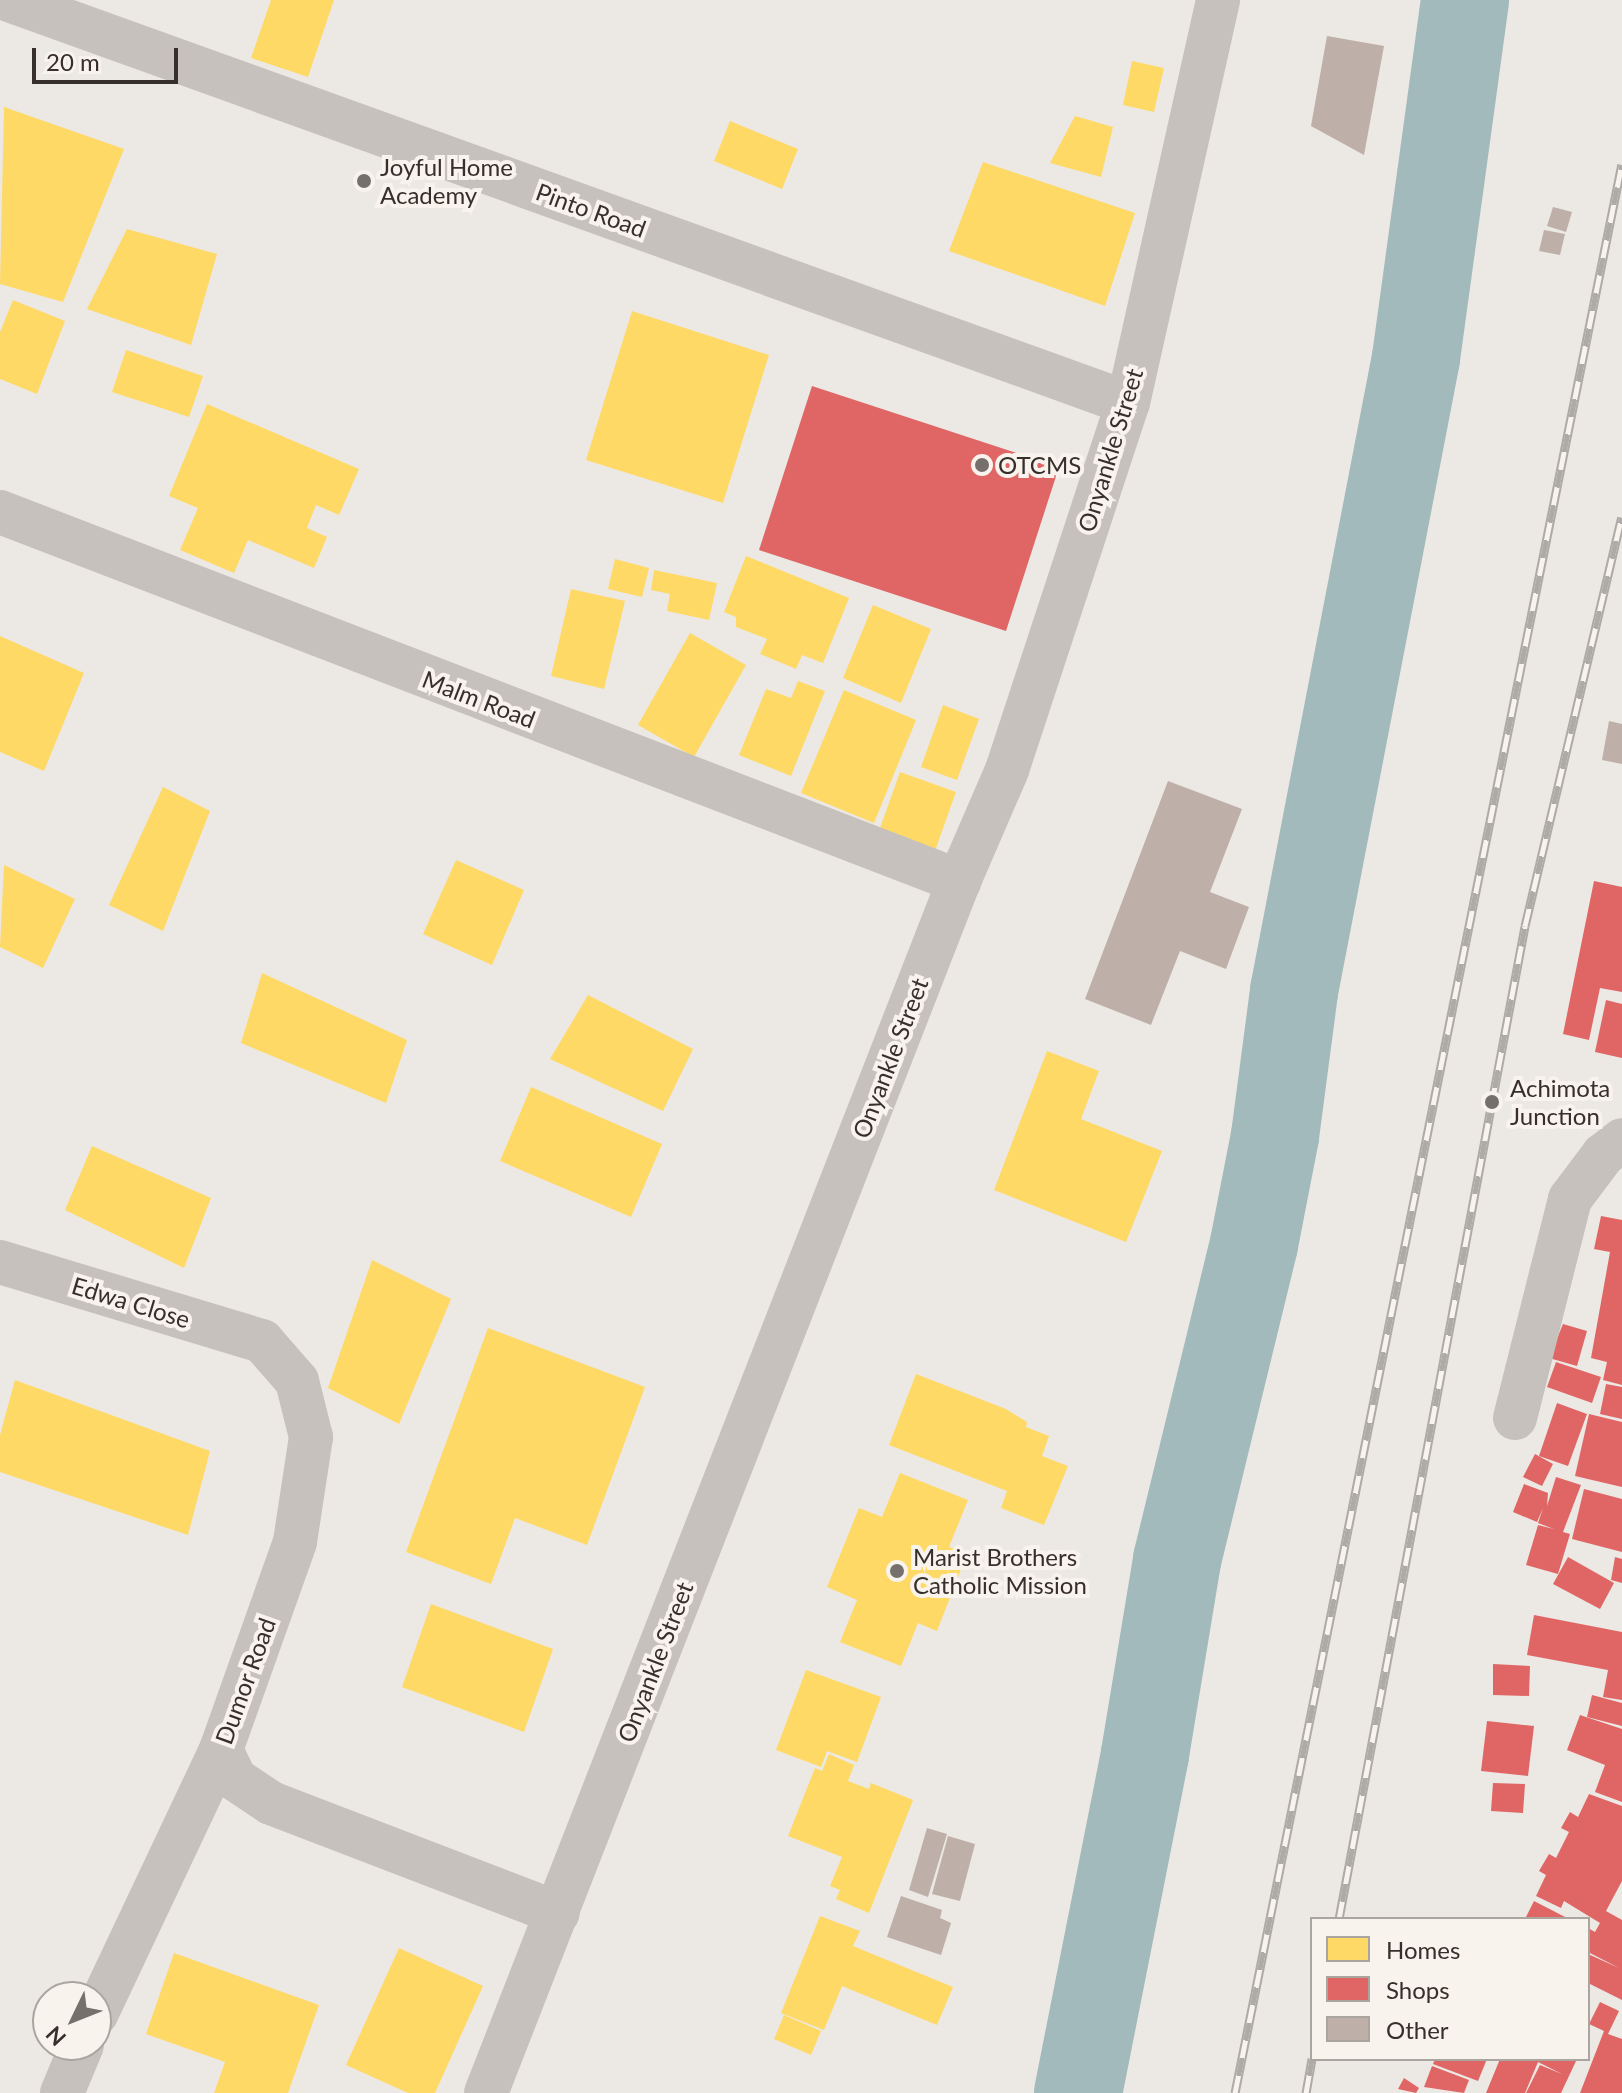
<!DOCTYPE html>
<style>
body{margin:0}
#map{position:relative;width:1622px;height:2093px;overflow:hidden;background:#ece8e4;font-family:Lato,sans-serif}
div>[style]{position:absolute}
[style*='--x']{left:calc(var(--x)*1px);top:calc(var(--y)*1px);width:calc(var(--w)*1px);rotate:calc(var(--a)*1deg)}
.homes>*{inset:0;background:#ffd966}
.shops>*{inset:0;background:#e06666}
.river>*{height:88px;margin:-44px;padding:0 44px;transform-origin:44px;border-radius:44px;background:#a2babb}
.building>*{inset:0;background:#beafa8}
.street>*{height:44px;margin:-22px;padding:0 22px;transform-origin:22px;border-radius:22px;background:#c6c1bc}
.rail>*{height:9px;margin-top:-4.5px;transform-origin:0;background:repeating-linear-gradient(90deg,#f8f3ec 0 18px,#adaaa7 0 36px);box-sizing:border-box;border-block:2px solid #adaaa7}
.dots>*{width:22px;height:22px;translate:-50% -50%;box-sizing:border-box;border:4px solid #f8f3ec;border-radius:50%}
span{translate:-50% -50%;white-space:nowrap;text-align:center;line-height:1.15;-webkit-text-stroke:8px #f8f3ec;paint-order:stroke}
.poi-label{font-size:24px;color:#372f2b}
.left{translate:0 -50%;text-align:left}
.street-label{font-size:24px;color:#372f2b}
.legend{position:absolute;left:1310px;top:1917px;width:280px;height:144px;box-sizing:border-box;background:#f8f3ec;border:2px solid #aba59f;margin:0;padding:10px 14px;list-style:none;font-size:24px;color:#372f2b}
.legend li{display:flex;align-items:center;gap:16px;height:40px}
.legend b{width:40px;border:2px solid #aba59f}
.north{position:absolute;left:32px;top:1981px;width:80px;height:80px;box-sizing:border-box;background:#f8f3ec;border:2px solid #aba59f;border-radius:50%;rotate:227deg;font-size:22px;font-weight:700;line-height:32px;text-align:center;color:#372f2b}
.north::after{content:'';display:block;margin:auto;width:28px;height:36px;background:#76706c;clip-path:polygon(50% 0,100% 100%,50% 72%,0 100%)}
.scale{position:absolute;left:32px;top:48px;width:146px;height:36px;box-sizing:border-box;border:4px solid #372f2b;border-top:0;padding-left:10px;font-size:24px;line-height:28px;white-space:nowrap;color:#372f2b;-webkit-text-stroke:6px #f8f3ec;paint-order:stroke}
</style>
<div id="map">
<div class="homes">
<i style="clip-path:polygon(271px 0,334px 0,308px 77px,251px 58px)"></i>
<i style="clip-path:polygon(1132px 61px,1164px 68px,1154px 112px,1123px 105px)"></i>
<i style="clip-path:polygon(4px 107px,124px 149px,63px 302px,0 284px)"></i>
<i style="clip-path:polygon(1075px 116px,1113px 127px,1101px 177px,1050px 163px)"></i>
<i style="clip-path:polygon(730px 121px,798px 149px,782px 189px,714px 161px)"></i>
<i style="clip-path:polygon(983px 162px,1135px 213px,1105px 306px,949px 251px)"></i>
<i style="clip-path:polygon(127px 229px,217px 254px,191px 345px,87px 309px)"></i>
<i style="clip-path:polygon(13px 300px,65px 321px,37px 394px,0 379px,0 332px)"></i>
<i style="clip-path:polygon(632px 311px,769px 355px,723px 503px,586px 460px)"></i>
<i style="clip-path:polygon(126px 350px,203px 376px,189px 417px,112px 392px)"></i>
<i style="clip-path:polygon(207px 404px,359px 469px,339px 515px,316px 505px,307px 528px,327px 537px,314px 568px,248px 540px,234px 573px,180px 550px,198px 508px,169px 496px)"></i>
<i style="clip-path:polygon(746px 556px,849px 598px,823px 663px,802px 655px,796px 669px,760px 654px,767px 639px,736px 627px,736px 617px,724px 612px)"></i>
<i style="clip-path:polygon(615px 559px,649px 568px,642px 597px,608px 589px)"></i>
<i style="clip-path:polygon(654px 570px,717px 583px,709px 620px,667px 611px,670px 594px,651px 590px)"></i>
<i style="clip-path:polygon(571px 589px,625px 601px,604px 689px,551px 676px)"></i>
<i style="clip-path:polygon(873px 605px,931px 629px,901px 703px,843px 678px)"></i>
<i style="clip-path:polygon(690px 633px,746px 665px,694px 757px,638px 725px)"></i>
<i style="clip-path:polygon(0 636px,84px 673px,44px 771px,0 752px)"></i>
<i style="clip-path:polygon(798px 681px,825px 691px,791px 776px,739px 755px,766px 689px,791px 698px)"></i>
<i style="clip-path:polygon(844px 690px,916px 720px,874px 823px,801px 793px)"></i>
<i style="clip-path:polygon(943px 705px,979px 719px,957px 780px,921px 767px)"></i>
<i style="clip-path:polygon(900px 772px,956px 792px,931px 862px,875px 842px)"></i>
<i style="clip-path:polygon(163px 787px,210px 811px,163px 931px,109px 905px)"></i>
<i style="clip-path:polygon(456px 860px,524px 890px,492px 965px,423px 934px)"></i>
<i style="clip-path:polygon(4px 865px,75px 899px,43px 968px,0 947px)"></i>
<i style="clip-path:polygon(262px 973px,407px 1040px,386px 1103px,241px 1043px)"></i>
<i style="clip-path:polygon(588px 995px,693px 1049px,663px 1111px,550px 1059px)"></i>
<i style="clip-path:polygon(1047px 1051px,1099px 1071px,1081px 1119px,1162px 1151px,1126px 1242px,994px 1190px)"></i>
<i style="clip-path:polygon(531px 1087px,662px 1144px,631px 1217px,500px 1161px)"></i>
<i style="clip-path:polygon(92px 1146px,211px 1198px,184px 1268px,65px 1210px)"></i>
<i style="clip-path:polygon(372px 1260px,451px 1299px,399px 1424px,328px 1388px)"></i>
<i style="clip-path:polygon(488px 1328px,645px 1387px,587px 1545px,515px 1518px,491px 1584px,406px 1552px)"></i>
<i style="clip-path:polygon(916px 1374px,1006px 1409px,1027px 1422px,1026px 1427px,1049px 1436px,1042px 1456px,1068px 1466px,1044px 1525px,1001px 1508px,1007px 1491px,889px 1445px)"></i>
<i style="clip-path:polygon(15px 1380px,210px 1451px,188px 1535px,0 1472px,0 1435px)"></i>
<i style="clip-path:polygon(900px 1473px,968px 1500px,949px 1547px,967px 1554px,937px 1631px,918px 1623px,901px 1666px,840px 1642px,857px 1600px,827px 1587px,859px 1508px,882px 1517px)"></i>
<i style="clip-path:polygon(431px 1604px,553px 1649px,524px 1732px,402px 1687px)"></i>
<i style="clip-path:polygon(806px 1670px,881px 1697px,857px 1762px,827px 1751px,821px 1767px,776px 1750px)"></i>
<i style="clip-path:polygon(829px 1754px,854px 1765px,848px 1781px,869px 1789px,871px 1783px,913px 1800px,869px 1913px,836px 1899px,840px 1890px,830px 1886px,842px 1857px,788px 1836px,815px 1768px,822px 1771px)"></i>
<i style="clip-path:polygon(820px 1916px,860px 1931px,853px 1946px,953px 1987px,937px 2025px,842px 1986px,824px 2030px,781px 2013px)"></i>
<i style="clip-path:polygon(399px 1948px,483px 1986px,435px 2093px,408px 2093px,346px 2065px)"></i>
<i style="clip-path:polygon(174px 1953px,319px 2005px,288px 2093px,214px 2093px,225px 2062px,146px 2034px)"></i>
<i style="clip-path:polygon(784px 2015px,821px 2031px,811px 2055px,774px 2039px)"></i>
</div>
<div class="shops">
<i style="clip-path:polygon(812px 386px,1059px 467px,1006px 631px,759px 550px)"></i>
<i style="clip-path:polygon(1594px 881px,1622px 887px,1622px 992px,1600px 988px,1589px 1040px,1563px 1034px)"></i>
<i style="clip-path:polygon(1606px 1000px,1622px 1004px,1622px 1058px,1595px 1052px)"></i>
<i style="clip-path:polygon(1601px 1216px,1622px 1220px,1622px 1385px,1603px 1380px,1607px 1362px,1591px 1358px,1610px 1252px,1594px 1249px)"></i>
<i style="clip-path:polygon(1563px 1324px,1587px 1331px,1577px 1366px,1549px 1358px)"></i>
<i style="clip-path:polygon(1556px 1362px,1601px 1377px,1592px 1403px,1547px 1387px)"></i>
<i style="clip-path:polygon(1606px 1384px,1622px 1387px,1622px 1419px,1600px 1414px)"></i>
<i style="clip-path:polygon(1557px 1403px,1587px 1414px,1568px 1466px,1539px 1456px)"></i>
<i style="clip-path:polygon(1589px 1414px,1622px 1422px,1622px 1487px,1575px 1476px)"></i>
<i style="clip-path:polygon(1535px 1454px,1553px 1464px,1542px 1486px,1523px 1477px)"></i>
<i style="clip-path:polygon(1556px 1477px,1581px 1485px,1563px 1532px,1570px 1534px,1558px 1574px,1526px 1565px,1538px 1525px,1554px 1529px,1538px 1523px,1543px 1508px,1537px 1522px,1513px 1512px,1524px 1484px,1548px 1493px,1547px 1506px)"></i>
<i style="clip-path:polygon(1584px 1489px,1622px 1499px,1622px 1552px,1572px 1539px)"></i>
<i style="clip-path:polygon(1568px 1557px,1614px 1583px,1600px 1609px,1553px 1584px)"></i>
<i style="clip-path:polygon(1615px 1557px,1622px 1559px,1622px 1583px,1611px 1580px)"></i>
<i style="clip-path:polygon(1534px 1615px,1622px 1632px,1622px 1700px,1603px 1697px,1608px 1670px,1527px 1655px)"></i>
<i style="clip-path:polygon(1493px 1664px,1530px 1666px,1529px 1696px,1493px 1695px)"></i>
<i style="clip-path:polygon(1592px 1695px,1622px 1703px,1622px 1726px,1587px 1717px)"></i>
<i style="clip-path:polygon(1580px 1715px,1622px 1729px,1622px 1802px,1595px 1792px,1605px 1765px,1567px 1750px)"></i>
<i style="clip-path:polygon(1487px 1721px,1534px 1726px,1528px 1776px,1481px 1771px)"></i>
<i style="clip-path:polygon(1493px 1783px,1525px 1784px,1523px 1813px,1491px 1811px)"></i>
<i style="clip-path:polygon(1589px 1794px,1622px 1806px,1622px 1881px,1606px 1911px,1622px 1920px,1622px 2000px,1588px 1983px,1588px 1954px,1619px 1968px,1588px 1952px,1588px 1928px,1595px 1932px,1600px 1923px,1564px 1901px,1561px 1908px,1536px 1896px,1546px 1875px,1539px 1871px,1549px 1854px,1556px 1858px,1569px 1832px,1561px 1828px,1570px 1812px,1578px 1817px)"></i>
<i style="clip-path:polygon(1534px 1901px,1569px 1919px,1525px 1919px)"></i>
<i style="clip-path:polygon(1600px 2002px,1619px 2011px,1608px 2034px,1622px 2039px,1622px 2093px,1580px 2093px,1604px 2031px,1589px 2024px)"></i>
<i style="clip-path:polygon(1435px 2059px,1487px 2059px,1478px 2081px,1433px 2064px)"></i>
<i style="clip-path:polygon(1500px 2059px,1577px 2059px,1561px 2093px,1526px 2093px,1540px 2065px,1562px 2074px,1538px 2062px,1525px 2093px,1486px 2093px)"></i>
<i style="clip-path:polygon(1432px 2066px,1469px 2080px,1464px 2093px,1424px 2087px)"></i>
<i style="clip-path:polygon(1404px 2078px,1419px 2088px,1416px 2093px,1398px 2089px)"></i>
</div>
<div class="river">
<i style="--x:1078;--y:2093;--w:346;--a:-78.8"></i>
<i style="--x:1145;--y:1754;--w:197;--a:-80.6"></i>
<i style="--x:1177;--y:1560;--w:325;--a:-76.3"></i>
<i style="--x:1254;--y:1244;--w:110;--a:-79"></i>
<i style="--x:1275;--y:1136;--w:146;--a:-82.5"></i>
<i style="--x:1294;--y:991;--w:645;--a:-79.09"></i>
<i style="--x:1416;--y:358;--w:361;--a:-82.2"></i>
</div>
<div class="building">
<i style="clip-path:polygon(1327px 36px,1384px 46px,1364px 155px,1311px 126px)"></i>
<i style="clip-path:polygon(1553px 207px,1572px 212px,1566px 232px,1547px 226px)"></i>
<i style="clip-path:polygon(1544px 230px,1565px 234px,1560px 255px,1539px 251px)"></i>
<i style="clip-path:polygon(1609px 721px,1622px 724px,1622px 764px,1602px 760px)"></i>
<i style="clip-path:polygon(1168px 781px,1242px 809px,1210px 892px,1249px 907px,1226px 969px,1180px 951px,1151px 1025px,1085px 999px)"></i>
<i style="clip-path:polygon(927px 1828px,947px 1834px,928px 1897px,909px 1890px)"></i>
<i style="clip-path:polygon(948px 1836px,975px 1844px,960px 1901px,932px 1894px)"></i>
<i style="clip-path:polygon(901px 1896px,942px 1910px,940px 1918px,951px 1923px,941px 1955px,887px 1937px)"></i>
</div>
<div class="street">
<i style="--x:9;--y:0;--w:1189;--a:19.81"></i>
<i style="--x:0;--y:512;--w:1028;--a:21.05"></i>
<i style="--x:0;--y:1262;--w:274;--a:16.8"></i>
<i style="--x:262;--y:1341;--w:53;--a:48.8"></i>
<i style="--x:297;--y:1381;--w:58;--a:76"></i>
<i style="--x:311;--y:1437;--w:106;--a:98.7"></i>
<i style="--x:295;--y:1542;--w:221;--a:109.6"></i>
<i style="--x:221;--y:1750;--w:292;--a:115.3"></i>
<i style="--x:1515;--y:1418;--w:226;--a:-75.9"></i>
<i style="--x:1570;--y:1199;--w:55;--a:-53.1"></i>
<i style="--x:1603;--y:1155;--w:24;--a:-38"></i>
<i style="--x:221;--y:1750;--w:32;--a:64"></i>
<i style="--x:235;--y:1779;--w:43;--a:33.7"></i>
<i style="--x:271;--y:1803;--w:307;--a:21"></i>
<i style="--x:62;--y:2093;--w:52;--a:-67.4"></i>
<i style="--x:486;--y:2093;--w:1301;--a:-68.68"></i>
<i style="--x:959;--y:881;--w:121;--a:-66.6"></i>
<i style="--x:1007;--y:770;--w:386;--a:-71.8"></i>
<i style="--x:1128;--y:403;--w:413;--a:-77.4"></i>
</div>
<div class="rail">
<i style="--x:1339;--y:1919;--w:1010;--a:-79.39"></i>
<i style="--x:1525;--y:926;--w:420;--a:-76.7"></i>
<i style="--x:1235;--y:2093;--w:1967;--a:-78.66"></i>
<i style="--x:1306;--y:2093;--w:35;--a:-80"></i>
</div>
<div class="dots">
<i style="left:364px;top:181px;background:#76706c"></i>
<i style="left:982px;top:465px;background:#76706c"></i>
<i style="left:1492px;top:1102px;background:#76706c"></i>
<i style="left:897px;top:1571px;background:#76706c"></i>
</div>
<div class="poi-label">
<span class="left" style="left:380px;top:181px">Joyful Home<br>Academy</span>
<span class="left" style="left:998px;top:465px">OTCMS</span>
<span class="left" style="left:1510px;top:1102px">Achimota<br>Junction</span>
<span class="left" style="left:913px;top:1571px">Marist Brothers<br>Catholic Mission</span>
</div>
<div class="street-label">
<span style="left:591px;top:210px;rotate:20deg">Pinto Road</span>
<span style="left:1110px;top:450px;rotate:-73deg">Onyankle Street</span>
<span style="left:479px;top:699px;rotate:21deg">Malm Road</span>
<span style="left:890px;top:1058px;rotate:-69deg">Onyankle Street</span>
<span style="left:131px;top:1302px;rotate:17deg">Edwa Close</span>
<span style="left:655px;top:1662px;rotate:-69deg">Onyankle Street</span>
<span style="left:245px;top:1681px;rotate:-70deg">Dumor Road</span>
</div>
<ul class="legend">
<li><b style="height:22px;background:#ffd966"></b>Homes</li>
<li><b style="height:22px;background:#e06666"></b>Shops</li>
<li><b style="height:22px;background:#beafa8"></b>Other</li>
</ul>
<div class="north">N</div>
<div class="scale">20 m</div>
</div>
